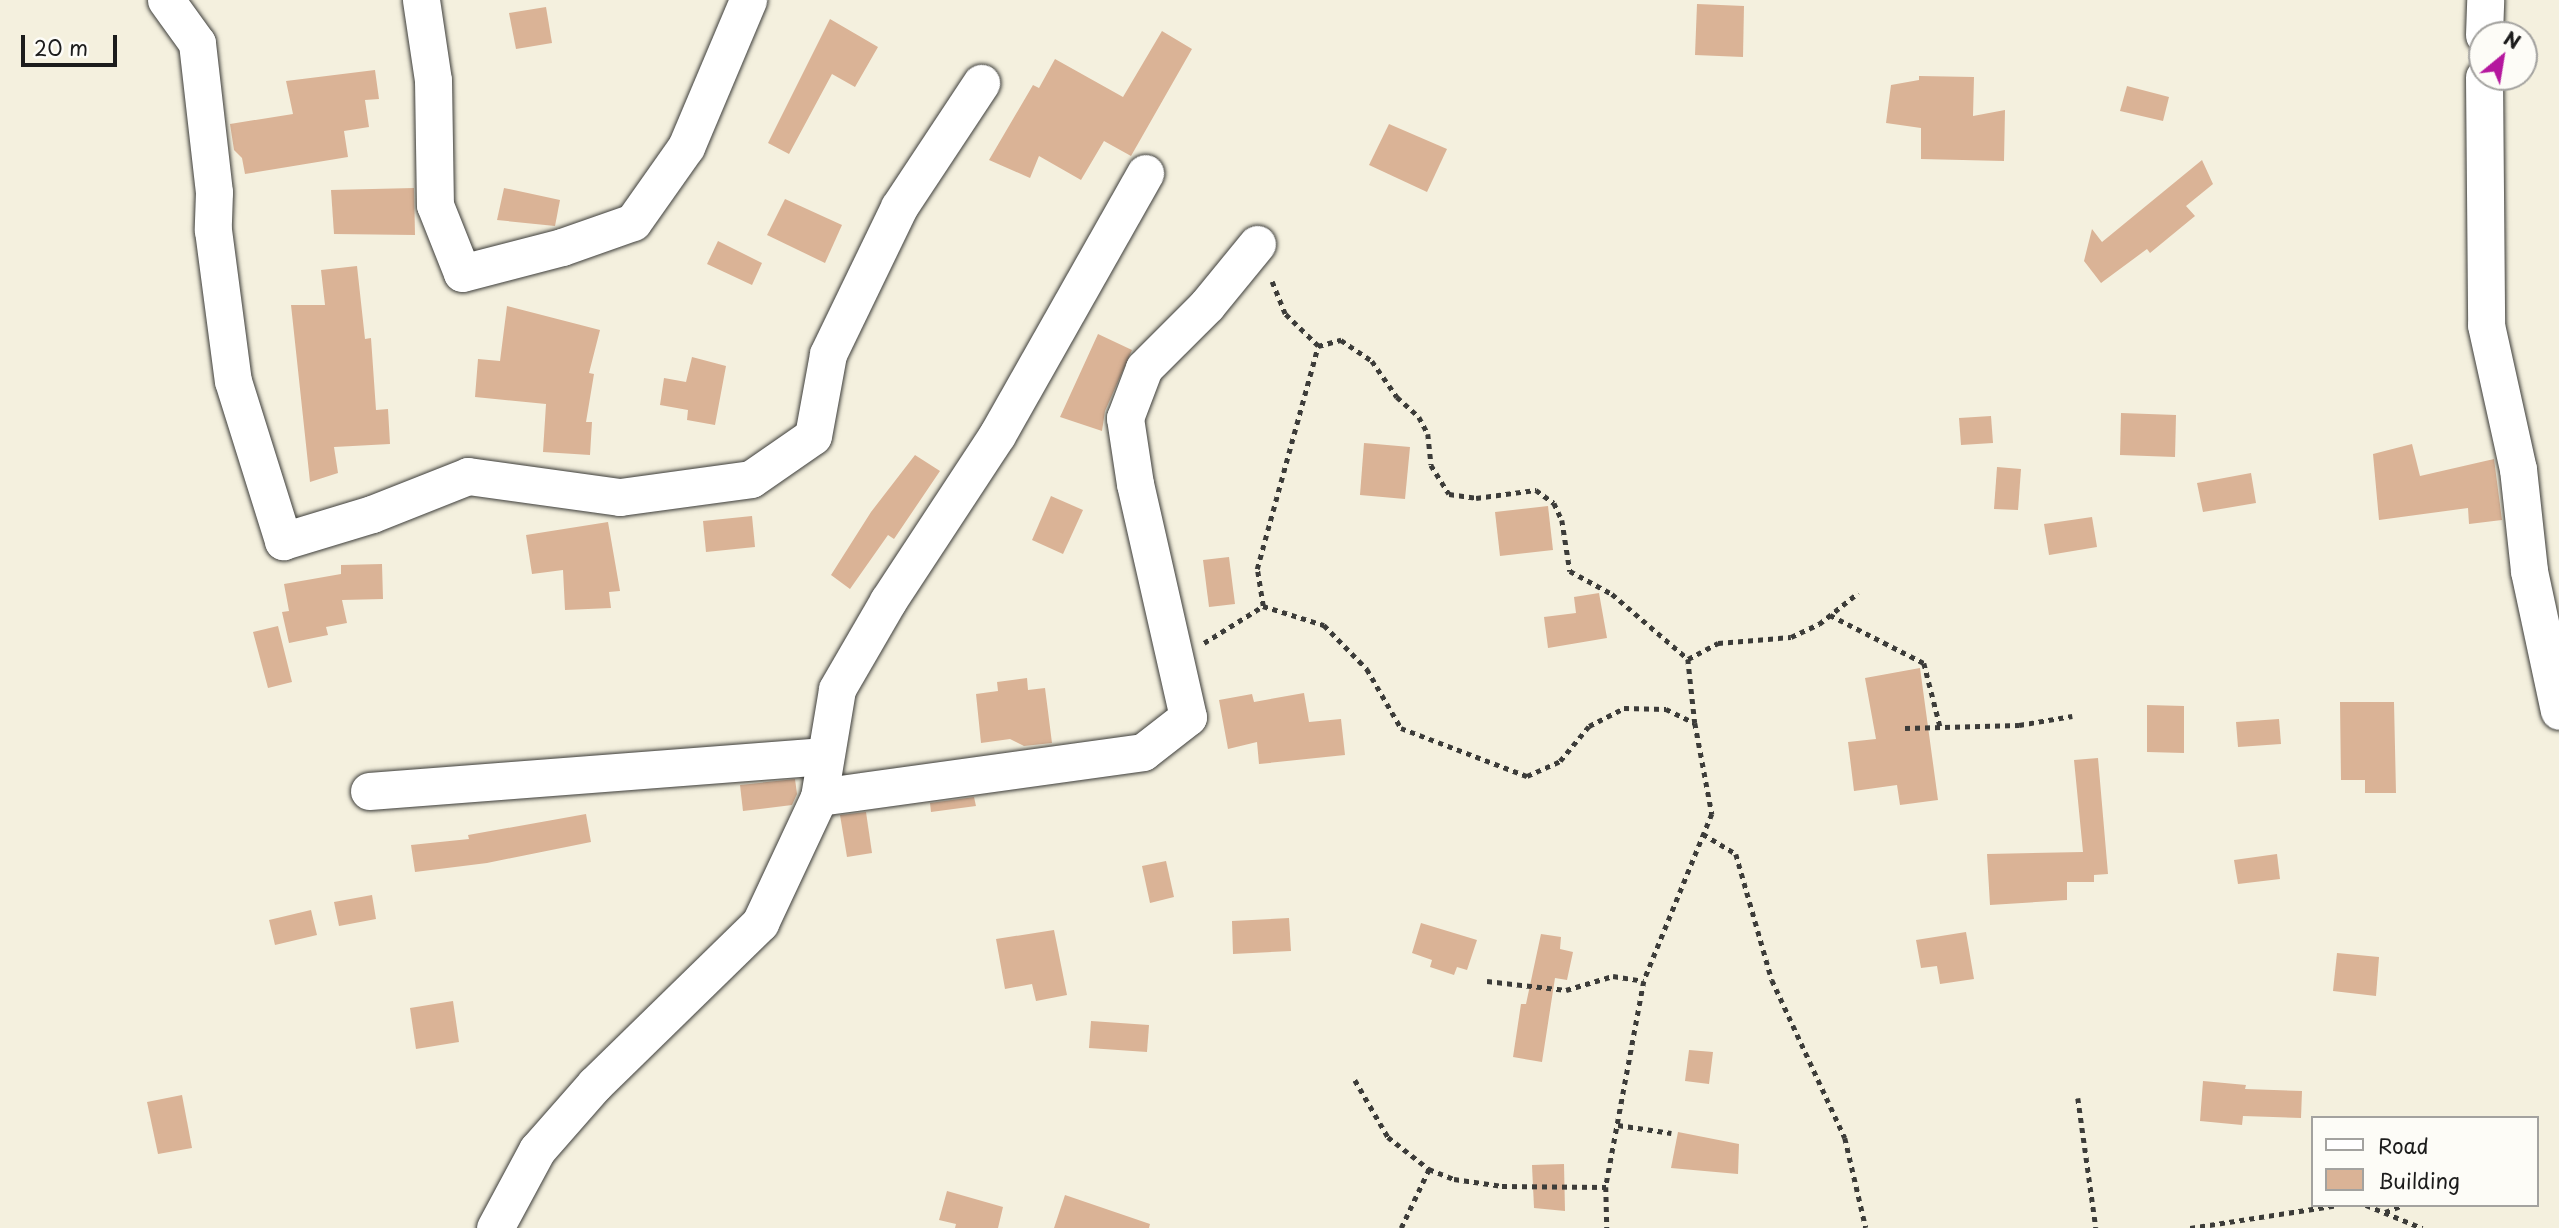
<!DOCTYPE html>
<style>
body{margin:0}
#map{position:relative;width:2559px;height:1228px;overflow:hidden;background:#f4f0de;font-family:"Playpen Sans",sans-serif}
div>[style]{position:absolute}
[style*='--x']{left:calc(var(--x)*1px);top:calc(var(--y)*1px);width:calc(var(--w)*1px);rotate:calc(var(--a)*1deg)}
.building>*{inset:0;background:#dab396}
.path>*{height:4.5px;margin-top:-2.25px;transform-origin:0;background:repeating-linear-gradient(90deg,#3c3c39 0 5px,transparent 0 10px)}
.roads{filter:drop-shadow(0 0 2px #3c3c39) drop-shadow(0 0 2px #3c3c39)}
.minor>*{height:37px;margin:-18.5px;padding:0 18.5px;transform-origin:18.5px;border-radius:18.5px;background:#fff}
span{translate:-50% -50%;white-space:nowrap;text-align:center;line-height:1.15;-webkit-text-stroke:5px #fdfcf7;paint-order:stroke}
.legend{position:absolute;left:2311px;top:1116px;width:228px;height:91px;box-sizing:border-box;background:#fdfcf7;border:2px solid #a3a29f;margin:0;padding:9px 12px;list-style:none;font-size:21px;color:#1c1c1c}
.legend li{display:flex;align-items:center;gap:14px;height:35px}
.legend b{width:35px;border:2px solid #a3a29f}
.north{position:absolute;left:2468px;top:21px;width:70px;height:70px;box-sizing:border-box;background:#fdfcf7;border:2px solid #a3a29f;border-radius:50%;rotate:30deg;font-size:19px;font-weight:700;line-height:28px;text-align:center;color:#1c1c1c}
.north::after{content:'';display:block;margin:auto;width:24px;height:32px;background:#b5179e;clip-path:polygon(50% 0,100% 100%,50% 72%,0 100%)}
.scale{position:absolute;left:21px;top:35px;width:96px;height:32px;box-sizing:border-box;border:4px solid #1c1c1c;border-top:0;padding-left:9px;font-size:21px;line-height:24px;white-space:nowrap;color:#1c1c1c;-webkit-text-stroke:5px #fdfcf7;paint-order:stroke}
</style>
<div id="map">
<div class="building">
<i style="clip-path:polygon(1697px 4px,1744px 6px,1743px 57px,1695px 55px)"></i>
<i style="clip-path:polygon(546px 7px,552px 43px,516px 49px,509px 13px)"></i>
<i style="clip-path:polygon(830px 19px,878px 47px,855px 87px,832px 74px,789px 154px,768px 143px)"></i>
<i style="clip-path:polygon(1162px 31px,1192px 49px,1131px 156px,1104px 141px,1081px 180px,1039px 156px,1030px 178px,989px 160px,1033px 85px,1039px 88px,1055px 59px,1123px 97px)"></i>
<i style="clip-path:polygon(375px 70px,379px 99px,365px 100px,369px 127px,344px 131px,348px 157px,245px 174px,242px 158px,234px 150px,230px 124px,293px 114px,286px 81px)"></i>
<i style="clip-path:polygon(1919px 76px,1974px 77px,1973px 116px,2005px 110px,2004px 161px,1921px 159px,1921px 128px,1886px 123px,1891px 85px,1919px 80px)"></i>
<i style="clip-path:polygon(2127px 86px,2169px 97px,2163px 121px,2120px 111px)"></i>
<i style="clip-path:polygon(1389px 124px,1447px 149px,1427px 192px,1369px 165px)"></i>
<i style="clip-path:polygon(2202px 160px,2213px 184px,2186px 206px,2195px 216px,2150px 253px,2147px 249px,2101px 283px,2084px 261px,2092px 229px,2102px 242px)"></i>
<i style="clip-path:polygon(414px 188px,415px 235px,334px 234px,331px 190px)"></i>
<i style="clip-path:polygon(504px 188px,560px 200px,555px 226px,497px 220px)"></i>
<i style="clip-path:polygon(785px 199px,842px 225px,825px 263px,767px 235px)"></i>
<i style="clip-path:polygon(718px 241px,762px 263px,752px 285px,707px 264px)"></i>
<i style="clip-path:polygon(357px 266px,365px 339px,371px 338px,376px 410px,388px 409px,390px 444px,334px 447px,338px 473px,310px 482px,291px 305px,325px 305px,321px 270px)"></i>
<i style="clip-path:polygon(507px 306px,600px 330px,589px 373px,594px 374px,586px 422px,592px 422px,590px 455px,543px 452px,546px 404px,475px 397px,478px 359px,500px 361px)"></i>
<i style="clip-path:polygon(1098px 334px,1132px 350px,1105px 411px,1102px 431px,1060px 417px)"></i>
<i style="clip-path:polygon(692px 357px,726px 366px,715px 425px,687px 420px,688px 410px,660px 405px,664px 378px,686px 382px)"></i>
<i style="clip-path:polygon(2121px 413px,2176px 415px,2175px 457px,2120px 455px)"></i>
<i style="clip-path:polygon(1991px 416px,1993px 443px,1961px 445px,1959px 418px)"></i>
<i style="clip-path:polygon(1364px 443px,1410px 447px,1405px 499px,1360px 495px)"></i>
<i style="clip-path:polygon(2412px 444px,2420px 476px,2494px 459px,2502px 520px,2469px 524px,2468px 508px,2379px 520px,2373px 454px)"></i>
<i style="clip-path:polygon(915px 455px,940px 471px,894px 539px,888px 535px,850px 589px,831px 575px,871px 512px)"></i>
<i style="clip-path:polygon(1997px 467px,2021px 469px,2018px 510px,1994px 509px)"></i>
<i style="clip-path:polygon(2251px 473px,2256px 503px,2203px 512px,2197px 483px)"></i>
<i style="clip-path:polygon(1051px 496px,1083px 510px,1063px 554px,1032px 540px)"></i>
<i style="clip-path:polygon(1548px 506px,1553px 550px,1500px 556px,1495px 512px)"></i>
<i style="clip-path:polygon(752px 516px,755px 547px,706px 552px,703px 521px)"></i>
<i style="clip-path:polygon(2092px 517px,2097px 547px,2049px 555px,2044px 524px)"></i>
<i style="clip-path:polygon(608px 522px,620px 591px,609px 592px,611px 608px,565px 610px,563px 570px,532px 574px,526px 535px)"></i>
<i style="clip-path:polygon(1229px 557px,1235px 604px,1209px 607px,1203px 560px)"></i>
<i style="clip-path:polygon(382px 564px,383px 599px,342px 600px,347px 623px,326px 627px,328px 635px,289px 643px,282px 612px,289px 611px,284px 584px,341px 574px,341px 565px)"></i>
<i style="clip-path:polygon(1599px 593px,1607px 638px,1548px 648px,1544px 617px,1576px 613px,1574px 597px)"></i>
<i style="clip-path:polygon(278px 626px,292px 682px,268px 688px,253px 632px)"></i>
<i style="clip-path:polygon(1920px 668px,1938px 800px,1900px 805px,1897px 785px,1854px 791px,1848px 742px,1876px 739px,1865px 678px)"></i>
<i style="clip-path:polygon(1027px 678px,1028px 690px,1045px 688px,1052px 743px,1024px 746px,1010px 739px,981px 743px,976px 694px,998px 691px,997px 682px)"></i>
<i style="clip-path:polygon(1304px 693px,1309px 722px,1341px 719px,1345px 755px,1259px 764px,1257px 742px,1228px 749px,1219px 700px,1252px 694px,1254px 702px)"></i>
<i style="clip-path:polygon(2340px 702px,2394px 702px,2396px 793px,2365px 793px,2365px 780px,2341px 780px)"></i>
<i style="clip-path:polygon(2147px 705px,2184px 706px,2184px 753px,2147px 752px)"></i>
<i style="clip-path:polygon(2279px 719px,2281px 744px,2238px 747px,2236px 722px)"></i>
<i style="clip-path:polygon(2098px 758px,2108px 874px,2094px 875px,2094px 882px,2067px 882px,2067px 900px,1990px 905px,1987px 854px,2083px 852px,2074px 760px)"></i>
<i style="clip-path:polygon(795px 779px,797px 794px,792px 805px,743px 811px,740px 785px)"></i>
<i style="clip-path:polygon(974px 797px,976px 806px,931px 812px,930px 803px)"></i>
<i style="clip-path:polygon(866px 812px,872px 853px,847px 857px,840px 815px)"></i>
<i style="clip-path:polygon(586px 814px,591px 842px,487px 863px,415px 872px,411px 845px,469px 839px,468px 835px)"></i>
<i style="clip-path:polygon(2277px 854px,2280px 879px,2238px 884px,2234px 860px)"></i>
<i style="clip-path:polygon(1166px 861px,1174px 897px,1150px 903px,1142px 866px)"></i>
<i style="clip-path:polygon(372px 895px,376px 919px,339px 926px,334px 902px)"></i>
<i style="clip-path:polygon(311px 910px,317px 935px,275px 945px,269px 920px)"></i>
<i style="clip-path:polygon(1289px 918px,1291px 951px,1233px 954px,1232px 921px)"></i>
<i style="clip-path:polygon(1421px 923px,1477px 940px,1467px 970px,1457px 967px,1454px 975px,1430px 967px,1432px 960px,1412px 953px)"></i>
<i style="clip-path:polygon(1054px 930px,1067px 995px,1036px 1001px,1032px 984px,1005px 989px,996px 939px)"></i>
<i style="clip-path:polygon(1966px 932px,1974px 979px,1940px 984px,1937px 966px,1921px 968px,1916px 940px)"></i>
<i style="clip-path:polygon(1541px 934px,1561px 937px,1560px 949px,1573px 952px,1567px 980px,1555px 978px,1542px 1062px,1513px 1057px,1521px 1004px,1526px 1004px)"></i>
<i style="clip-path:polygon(2337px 953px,2379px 957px,2376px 996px,2333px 991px)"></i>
<i style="clip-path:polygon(453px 1001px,459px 1042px,416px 1049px,410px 1008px)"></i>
<i style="clip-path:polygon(1091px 1021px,1149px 1025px,1147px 1052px,1089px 1048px)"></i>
<i style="clip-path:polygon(1689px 1050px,1713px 1052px,1709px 1084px,1685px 1081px)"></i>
<i style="clip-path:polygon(2203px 1081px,2246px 1085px,2245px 1089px,2302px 1091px,2301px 1118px,2243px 1116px,2242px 1125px,2200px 1121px)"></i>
<i style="clip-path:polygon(182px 1095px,192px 1148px,158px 1154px,147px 1102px)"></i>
<i style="clip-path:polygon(1678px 1132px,1739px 1144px,1738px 1174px,1671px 1168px)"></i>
<i style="clip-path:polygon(1564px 1164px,1565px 1211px,1534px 1208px,1532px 1165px)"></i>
<i style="clip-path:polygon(947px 1191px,1003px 1207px,998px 1228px,955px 1228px,956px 1224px,939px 1220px)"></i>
<i style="clip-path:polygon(1065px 1195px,1150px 1224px,1149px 1228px,1054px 1228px)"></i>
</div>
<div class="path">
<i style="--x:1318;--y:346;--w:24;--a:-15"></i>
<i style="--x:1341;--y:340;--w:37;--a:34"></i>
<i style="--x:1372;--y:361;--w:44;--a:55.2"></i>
<i style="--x:1397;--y:397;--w:30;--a:42"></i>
<i style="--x:1419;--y:417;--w:19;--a:62"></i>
<i style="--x:1428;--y:434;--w:31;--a:84"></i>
<i style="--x:1431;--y:465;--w:34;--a:58"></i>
<i style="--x:1449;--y:494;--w:27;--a:8"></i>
<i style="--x:1476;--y:498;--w:61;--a:-7.6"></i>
<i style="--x:1536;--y:490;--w:22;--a:36"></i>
<i style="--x:1554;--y:503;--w:19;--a:65"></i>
<i style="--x:1562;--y:520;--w:52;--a:81.1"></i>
<i style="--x:1570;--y:571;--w:48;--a:28.7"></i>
<i style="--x:1612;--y:594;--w:100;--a:40.5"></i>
<i style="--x:1688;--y:659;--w:64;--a:83.8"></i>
<i style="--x:1263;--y:606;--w:37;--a:-99"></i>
<i style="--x:1257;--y:569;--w:231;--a:-74.7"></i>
<i style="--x:1318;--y:346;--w:46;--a:-135.9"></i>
<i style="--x:1285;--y:314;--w:35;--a:-112"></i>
<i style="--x:1830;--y:615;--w:106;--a:27.1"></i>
<i style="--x:1924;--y:663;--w:65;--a:75.7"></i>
<i style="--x:1204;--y:643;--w:70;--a:-32.1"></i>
<i style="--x:1263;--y:606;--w:64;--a:17.3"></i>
<i style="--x:1324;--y:625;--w:62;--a:45.7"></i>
<i style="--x:1367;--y:669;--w:68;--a:60"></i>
<i style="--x:1401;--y:728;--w:135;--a:20.9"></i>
<i style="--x:1527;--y:776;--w:36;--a:-24"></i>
<i style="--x:1560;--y:761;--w:45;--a:-50.4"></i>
<i style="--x:1589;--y:726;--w:39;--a:-27"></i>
<i style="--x:1624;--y:708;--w:42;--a:1.4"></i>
<i style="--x:1666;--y:709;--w:32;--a:26"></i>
<i style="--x:1695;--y:723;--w:93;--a:79.4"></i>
<i style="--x:1712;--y:814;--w:180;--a:112.2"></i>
<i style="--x:1644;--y:981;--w:209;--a:100.5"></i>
<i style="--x:1606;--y:1187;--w:41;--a:88.6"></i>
<i style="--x:1688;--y:659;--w:34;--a:-28"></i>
<i style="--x:1718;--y:643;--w:73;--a:-4.7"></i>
<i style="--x:1791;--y:637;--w:31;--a:-25"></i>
<i style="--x:1819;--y:624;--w:50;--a:-38.5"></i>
<i style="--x:1905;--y:728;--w:114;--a:-1.5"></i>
<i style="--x:2019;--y:725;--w:54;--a:-9.6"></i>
<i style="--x:1703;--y:834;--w:39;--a:31"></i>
<i style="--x:1736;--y:854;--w:131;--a:74.1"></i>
<i style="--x:1772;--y:980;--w:174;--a:65.2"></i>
<i style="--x:1845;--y:1138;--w:92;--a:76.9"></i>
<i style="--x:1487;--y:981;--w:80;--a:6.5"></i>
<i style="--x:1566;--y:990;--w:49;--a:-16.6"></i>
<i style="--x:1613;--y:976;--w:31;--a:9"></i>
<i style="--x:1355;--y:1080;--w:66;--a:59.9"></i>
<i style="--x:1388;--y:1137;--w:52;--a:38"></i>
<i style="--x:1429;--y:1169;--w:27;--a:22"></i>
<i style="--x:1454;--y:1179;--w:49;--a:8.3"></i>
<i style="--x:1502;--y:1186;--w:104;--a:0.6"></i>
<i style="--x:2078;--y:1098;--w:131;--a:82.1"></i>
<i style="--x:1618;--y:1125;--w:54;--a:8.6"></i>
<i style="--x:2366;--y:1205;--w:61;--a:22.3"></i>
<i style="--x:2385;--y:1212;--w:19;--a:-21"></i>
<i style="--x:1401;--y:1228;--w:65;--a:-64.6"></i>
<i style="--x:2190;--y:1228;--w:150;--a:-8.8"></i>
</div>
<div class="roads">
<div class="minor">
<i style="--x:166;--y:0;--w:53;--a:54.2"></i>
<i style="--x:197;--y:43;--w:150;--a:83.5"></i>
<i style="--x:214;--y:192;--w:38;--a:92"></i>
<i style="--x:213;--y:230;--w:152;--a:82.5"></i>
<i style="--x:233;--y:381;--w:168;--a:72.6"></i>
<i style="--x:283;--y:541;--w:93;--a:-16.9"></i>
<i style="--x:372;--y:514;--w:103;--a:-21.6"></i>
<i style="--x:468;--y:476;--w:153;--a:7.9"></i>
<i style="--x:620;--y:497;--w:132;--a:-7.8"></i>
<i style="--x:751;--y:479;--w:75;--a:-34.7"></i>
<i style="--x:813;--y:436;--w:83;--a:-79.6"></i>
<i style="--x:828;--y:354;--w:163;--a:-64.2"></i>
<i style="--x:899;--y:207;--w:149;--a:-56.5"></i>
<i style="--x:421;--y:0;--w:81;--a:81.5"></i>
<i style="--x:433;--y:80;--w:125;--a:89.1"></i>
<i style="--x:435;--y:205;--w:73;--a:68.3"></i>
<i style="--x:462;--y:273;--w:103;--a:-14.6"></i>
<i style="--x:562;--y:247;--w:75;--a:-19.4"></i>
<i style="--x:633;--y:222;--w:92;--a:-54.8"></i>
<i style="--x:686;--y:147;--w:160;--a:-67.1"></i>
<i style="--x:2484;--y:35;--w:35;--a:-88"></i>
<i style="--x:2484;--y:77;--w:248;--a:89.5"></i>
<i style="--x:2486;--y:325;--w:148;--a:77.5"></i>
<i style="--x:2518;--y:469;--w:103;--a:83.8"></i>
<i style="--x:2529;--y:571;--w:143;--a:77.9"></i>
<i style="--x:369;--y:791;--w:457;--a:-4.4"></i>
<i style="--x:819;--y:797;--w:327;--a:-7.9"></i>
<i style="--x:1143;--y:752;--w:57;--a:-37.9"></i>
<i style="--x:1188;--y:717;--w:239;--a:-102.8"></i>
<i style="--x:1135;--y:484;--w:67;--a:-98.6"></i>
<i style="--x:1125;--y:418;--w:53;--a:-69.2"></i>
<i style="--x:1144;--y:368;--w:89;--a:-45"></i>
<i style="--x:1207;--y:305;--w:79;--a:-50.7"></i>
<i style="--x:495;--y:1228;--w:89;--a:-61.7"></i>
<i style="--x:537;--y:1150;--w:88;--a:-48.7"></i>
<i style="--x:595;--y:1084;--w:231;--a:-44.3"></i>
<i style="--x:760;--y:923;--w:139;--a:-64.9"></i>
<i style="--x:819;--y:797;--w:109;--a:-80.5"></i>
<i style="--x:837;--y:689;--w:102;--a:-59.9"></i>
<i style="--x:888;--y:601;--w:199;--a:-56.7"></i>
<i style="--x:997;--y:435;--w:301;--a:-60.5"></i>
</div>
</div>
<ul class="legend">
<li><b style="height:9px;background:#fff"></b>Road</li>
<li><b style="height:19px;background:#dab396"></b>Building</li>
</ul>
<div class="north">N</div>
<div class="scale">20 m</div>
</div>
